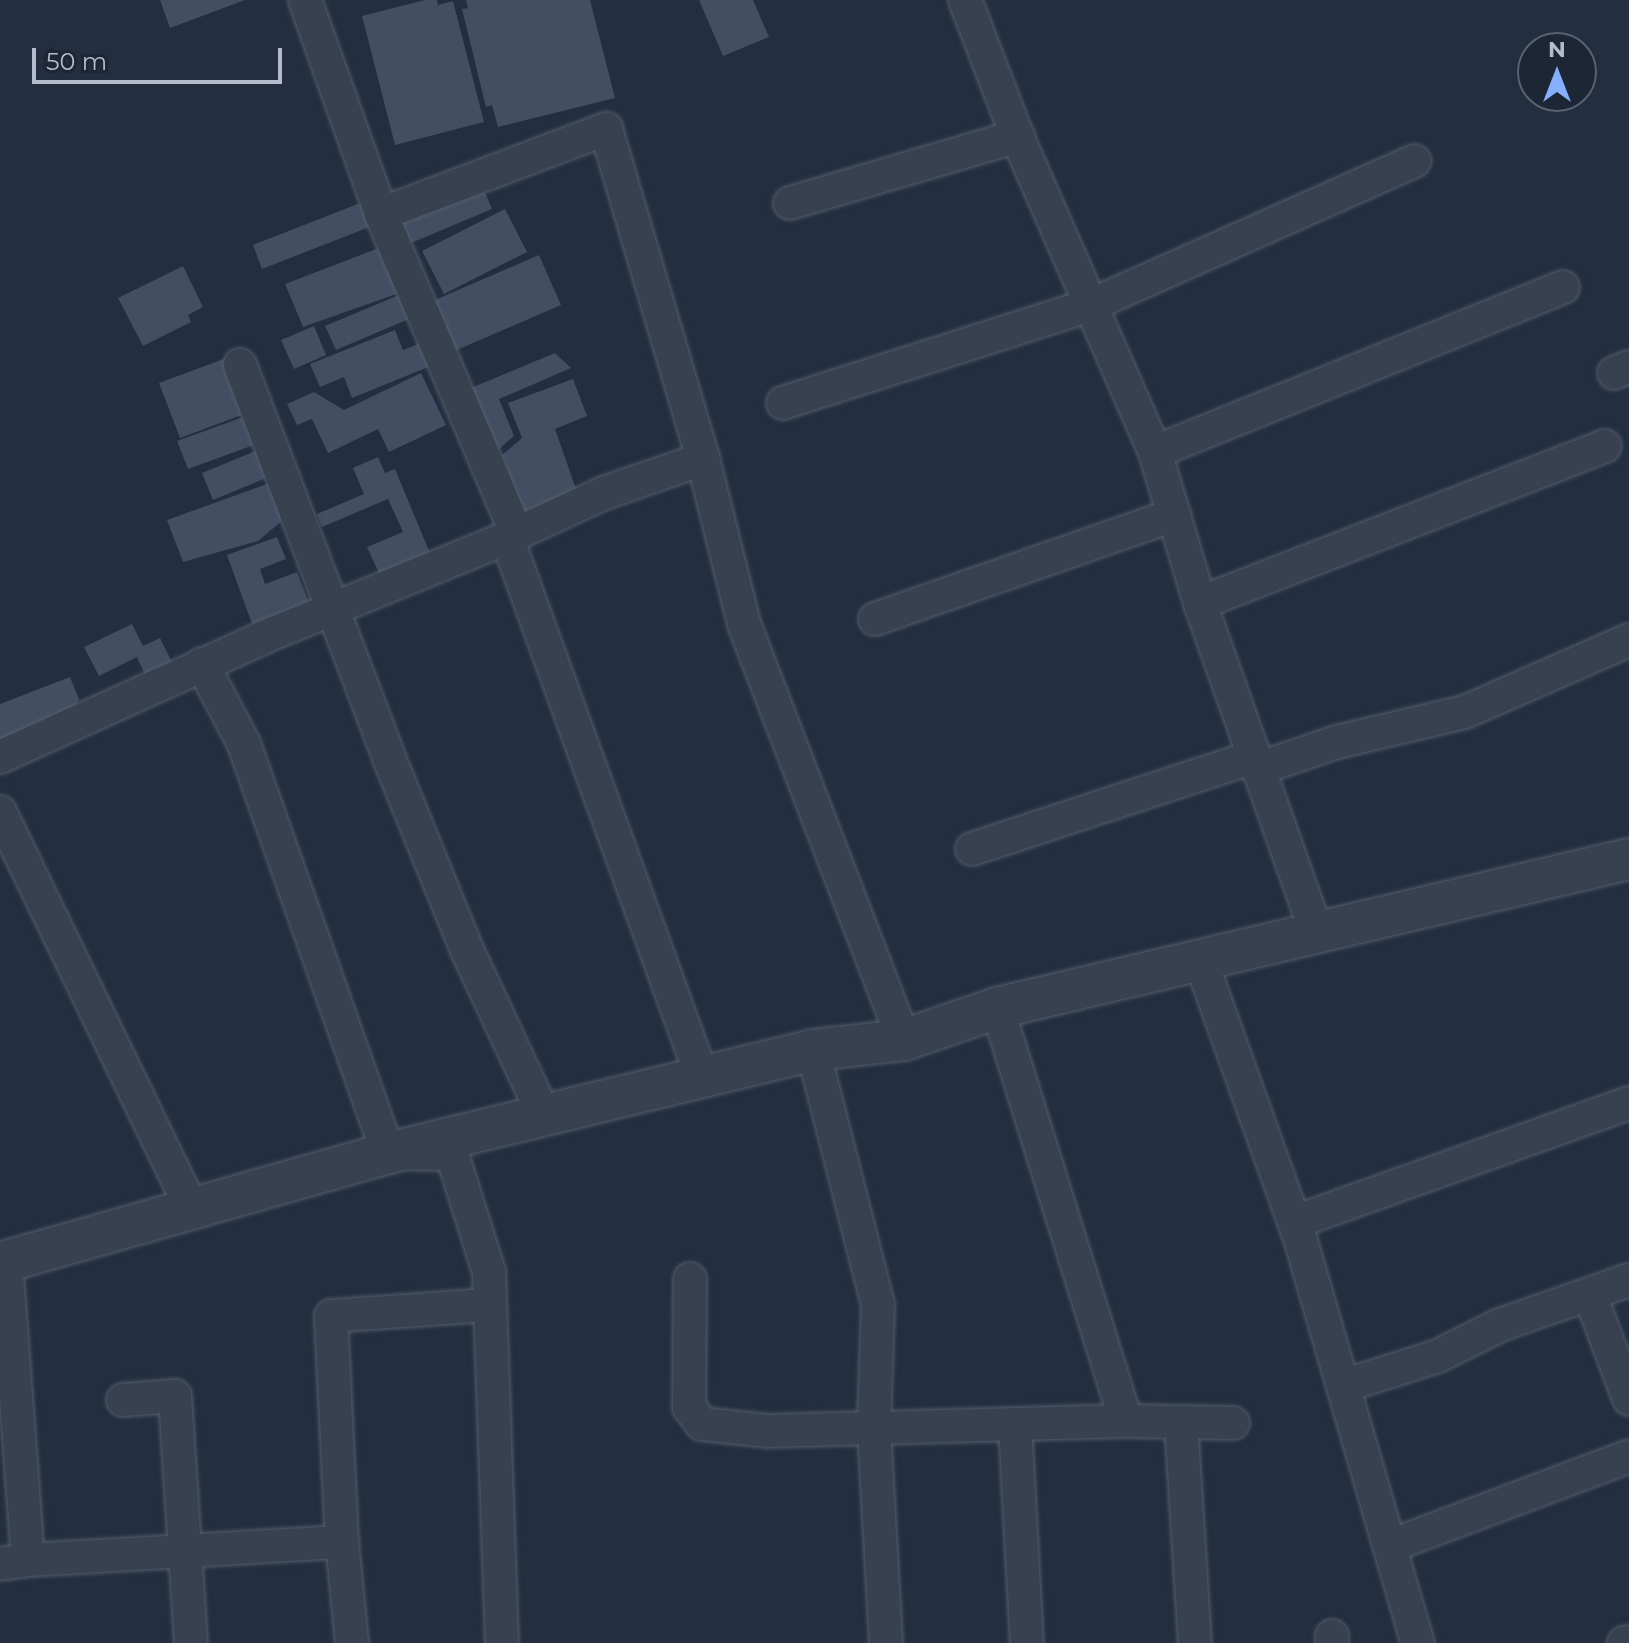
<!DOCTYPE html>
<style>
body{margin:0}
#map{position:relative;width:1629px;height:1643px;overflow:hidden;background:#232e40;font-family:Montserrat,sans-serif}
div>[style]{position:absolute}
[style*='--x']{left:calc(var(--x)*1px);top:calc(var(--y)*1px);width:calc(var(--w)*1px);rotate:calc(var(--a)*1deg)}
.building>*{inset:0;background:#424e62}
.roads{filter:drop-shadow(0 0 2px #525c6b) drop-shadow(0 0 2px #525c6b)}
.minor>*{height:32px;margin:-16px;padding:0 16px;transform-origin:16px;border-radius:16px;background:#384150}
.tertiary>*{height:40px;margin:-20px;padding:0 20px;transform-origin:20px;border-radius:20px;background:#384150}
span{translate:-50% -50%;white-space:nowrap;text-align:center;line-height:1.15;-webkit-text-stroke:6px #1c2635;paint-order:stroke}
.north{position:absolute;left:1517px;top:32px;width:80px;height:80px;box-sizing:border-box;background:#1c2635;border:2px solid #596271;border-radius:50%;rotate:0deg;font-size:22px;font-weight:700;line-height:32px;text-align:center;color:#b4bccb}
.north::after{content:'';display:block;margin:auto;width:28px;height:36px;background:#86b0fd;clip-path:polygon(50% 0,100% 100%,50% 72%,0 100%)}
.scale{position:absolute;left:32px;top:48px;width:250px;height:36px;box-sizing:border-box;border:4px solid #b4bccb;border-top:0;padding-left:10px;font-size:24px;line-height:28px;white-space:nowrap;color:#b4bccb;-webkit-text-stroke:6px #1c2635;paint-order:stroke}
</style>
<div id="map">
<div class="building">
<i style="clip-path:polygon(160px 0,245px 0,170px 28px)"></i>
<i style="clip-path:polygon(425px 0,437px 0,438px 5px,453px 1px,484px 122px,395px 145px,362px 16px)"></i>
<i style="clip-path:polygon(466px 0,590px 0,615px 98px,498px 127px,492px 105px,486px 107px,462px 9px,468px 8px)"></i>
<i style="clip-path:polygon(699px 0,753px 0,769px 37px,723px 56px)"></i>
<i style="clip-path:polygon(480px 180px,492px 209px,411px 243px,399px 214px)"></i>
<i style="clip-path:polygon(363px 202px,372px 226px,262px 269px,253px 245px)"></i>
<i style="clip-path:polygon(505px 209px,527px 252px,444px 294px,422px 251px)"></i>
<i style="clip-path:polygon(384px 246px,402px 292px,303px 327px,285px 284px)"></i>
<i style="clip-path:polygon(539px 255px,561px 305px,450px 353px,428px 303px)"></i>
<i style="clip-path:polygon(183px 266px,203px 307px,188px 315px,191px 322px,143px 346px,118px 298px)"></i>
<i style="clip-path:polygon(406px 292px,416px 316px,336px 350px,325px 326px)"></i>
<i style="clip-path:polygon(314px 326px,326px 355px,294px 369px,281px 340px)"></i>
<i style="clip-path:polygon(395px 330px,403px 350px,423px 342px,433px 365px,352px 398px,344px 377px,320px 387px,310px 364px)"></i>
<i style="clip-path:polygon(555px 353px,571px 368px,499px 399px,514px 436px,498px 450px,471px 388px)"></i>
<i style="clip-path:polygon(229px 357px,250px 412px,180px 438px,159px 383px)"></i>
<i style="clip-path:polygon(421px 373px,446px 425px,389px 452px,378px 429px,328px 453px,312px 419px,297px 425px,287px 404px,314px 392px,344px 410px)"></i>
<i style="clip-path:polygon(573px 379px,587px 416px,555px 429px,576px 489px,526px 518px,502px 455px,522px 438px,508px 403px)"></i>
<i style="clip-path:polygon(246px 416px,257px 444px,188px 469px,177px 441px)"></i>
<i style="clip-path:polygon(260px 449px,271px 476px,213px 500px,202px 473px)"></i>
<i style="clip-path:polygon(378px 457px,385px 473px,395px 469px,432px 558px,373px 583px,378px 571px,367px 547px,403px 532px,388px 499px,322px 527px,317px 514px,364px 494px,353px 468px)"></i>
<i style="clip-path:polygon(270px 483px,283px 520px,258px 541px,183px 562px,167px 520px)"></i>
<i style="clip-path:polygon(277px 537px,286px 559px,260px 569px,265px 584px,297px 572px,309px 603px,252px 624px,227px 555px)"></i>
<i style="clip-path:polygon(132px 624px,143px 646px,160px 638px,173px 664px,146px 677px,137px 657px,99px 676px,84px 647px)"></i>
<i style="clip-path:polygon(70px 677px,79px 699px,68px 720px,0 746px,0 704px)"></i>
</div>
<div class="roads">
<div class="minor">
<i style="--x:305;--y:0;--w:227;--a:70.4"></i>
<i style="--x:381;--y:214;--w:348;--a:67"></i>
<i style="--x:965;--y:0;--w:153;--a:69"></i>
<i style="--x:1020;--y:143;--w:337;--a:66.4"></i>
<i style="--x:1155;--y:452;--w:158;--a:73.4"></i>
<i style="--x:1200;--y:603;--w:347;--a:70.5"></i>
<i style="--x:790;--y:203;--w:238;--a:-16.4"></i>
<i style="--x:381;--y:214;--w:241;--a:-20.7"></i>
<i style="--x:606;--y:129;--w:344;--a:73.6"></i>
<i style="--x:703;--y:459;--w:170;--a:76"></i>
<i style="--x:744;--y:624;--w:446;--a:69"></i>
<i style="--x:240;--y:365;--w:420;--a:69.2"></i>
<i style="--x:389;--y:758;--w:207;--a:67.9"></i>
<i style="--x:467;--y:950;--w:182;--a:65"></i>
<i style="--x:1614;--y:373;--w:16;--a:-22"></i>
<i style="--x:783;--y:403;--w:323;--a:-17.7"></i>
<i style="--x:1091;--y:305;--w:354;--a:-24"></i>
<i style="--x:1155;--y:452;--w:440;--a:-22"></i>
<i style="--x:507;--y:538;--w:573;--a:70.11"></i>
<i style="--x:1200;--y:603;--w:434;--a:-21.2"></i>
<i style="--x:875;--y:619;--w:317;--a:-19.2"></i>
<i style="--x:202;--y:664;--w:90;--a:62.3"></i>
<i style="--x:244;--y:744;--w:434;--a:70.6"></i>
<i style="--x:388;--y:1153;--w:64;--a:0.9"></i>
<i style="--x:452;--y:1154;--w:124;--a:72.6"></i>
<i style="--x:489;--y:1272;--w:371;--a:88"></i>
<i style="--x:0;--y:757;--w:290;--a:-24.4"></i>
<i style="--x:264;--y:637;--w:262;--a:-22.2"></i>
<i style="--x:507;--y:538;--w:107;--a:-24.9"></i>
<i style="--x:604;--y:493;--w:105;--a:-19"></i>
<i style="--x:1257;--y:769;--w:84;--a:-18.6"></i>
<i style="--x:1337;--y:742;--w:131;--a:-13.2"></i>
<i style="--x:1465;--y:712;--w:179;--a:-23.7"></i>
<i style="--x:0;--y:812;--w:441;--a:64.2"></i>
<i style="--x:972;--y:849;--w:296;--a:-18.1"></i>
<i style="--x:1200;--y:959;--w:296;--a:70.3"></i>
<i style="--x:1300;--y:1238;--w:422;--a:73.8"></i>
<i style="--x:813;--y:1050;--w:263;--a:75.7"></i>
<i style="--x:878;--y:1305;--w:123;--a:91.9"></i>
<i style="--x:874;--y:1428;--w:252;--a:-1.6"></i>
<i style="--x:1126;--y:1421;--w:433;--a:-107.3"></i>
<i style="--x:1295;--y:1222;--w:355;--a:-19.6"></i>
<i style="--x:690;--y:1279;--w:128;--a:90.4"></i>
<i style="--x:689;--y:1407;--w:21;--a:53"></i>
<i style="--x:702;--y:1424;--w:65;--a:6.1"></i>
<i style="--x:767;--y:1431;--w:107;--a:-1.6"></i>
<i style="--x:874;--y:1428;--w:215;--a:86.8"></i>
<i style="--x:1590;--y:1295;--w:111;--a:69.4"></i>
<i style="--x:1343;--y:1386;--w:100;--a:-17.5"></i>
<i style="--x:1438;--y:1356;--w:69;--a:-26.6"></i>
<i style="--x:1500;--y:1325;--w:137;--a:-19.2"></i>
<i style="--x:123;--y:1400;--w:52;--a:-4.4"></i>
<i style="--x:175;--y:1396;--w:248;--a:86.3"></i>
<i style="--x:1126;--y:1421;--w:107;--a:1.1"></i>
<i style="--x:1181;--y:1422;--w:221;--a:86.4"></i>
<i style="--x:1015;--y:1424;--w:219;--a:86.9"></i>
<i style="--x:342;--y:1542;--w:101;--a:84.3"></i>
<i style="--x:1390;--y:1546;--w:255;--a:-20.6"></i>
<i style="--x:28;--y:1560;--w:315;--a:-3.3"></i>
<i style="--x:342;--y:1542;--w:226;--a:-92.8"></i>
<i style="--x:331;--y:1316;--w:159;--a:-4"></i>
<i style="--x:0;--y:1564;--w:28;--a:-8"></i>
<i style="--x:28;--y:1560;--w:300;--a:-94.2"></i>
<i style="--x:1332;--y:1636;--w:7;--a:90"></i>
<i style="--x:1624;--y:1643;--w:5;--a:-11"></i>
</div>
<div class="tertiary">
<i style="--x:0;--y:1263;--w:403;--a:-15.8"></i>
<i style="--x:388;--y:1153;--w:437;--a:-13.6"></i>
<i style="--x:813;--y:1050;--w:92;--a:-6.3"></i>
<i style="--x:904;--y:1040;--w:98;--a:-19"></i>
<i style="--x:997;--y:1008;--w:649;--a:-13.27"></i>
</div>
</div>
<div class="north">N</div>
<div class="scale">50 m</div>
</div>
